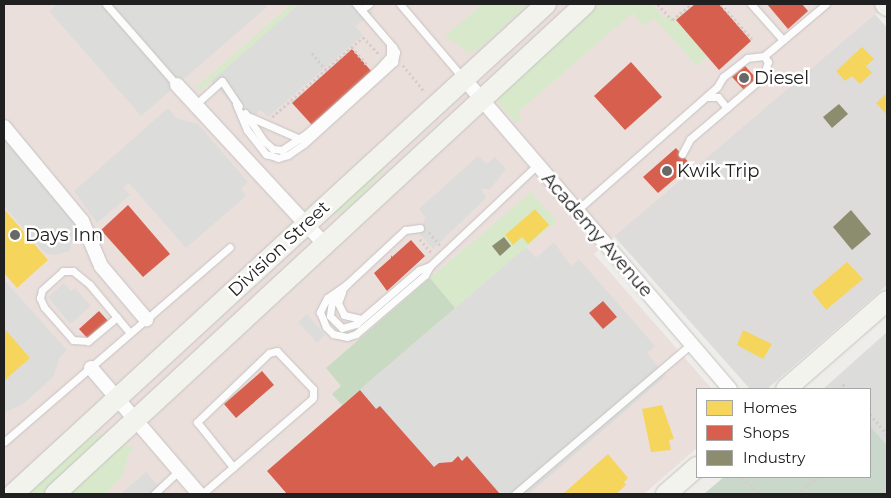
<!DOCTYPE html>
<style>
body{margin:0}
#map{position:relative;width:891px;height:498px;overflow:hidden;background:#eeede9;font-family:Montserrat,sans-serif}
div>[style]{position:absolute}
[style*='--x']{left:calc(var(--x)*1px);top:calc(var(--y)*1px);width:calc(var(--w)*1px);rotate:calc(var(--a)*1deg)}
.residential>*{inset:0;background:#dddcda}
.commercial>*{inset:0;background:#ebdfdc}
.religious>*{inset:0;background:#dcdcda}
.grass>*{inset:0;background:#d8e9cb}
.forest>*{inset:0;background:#c8dac1}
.cemetery>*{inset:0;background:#c9d8ca}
.homes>*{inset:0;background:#f6d55c}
.shops>*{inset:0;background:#d6604d}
.industry>*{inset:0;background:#8c8c6e}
.path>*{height:2.5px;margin-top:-1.25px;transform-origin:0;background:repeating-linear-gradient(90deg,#d6ccc9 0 2.5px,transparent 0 5px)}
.roads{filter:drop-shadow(0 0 1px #c4c3c1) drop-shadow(0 0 1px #c4c3c1)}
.lane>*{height:7px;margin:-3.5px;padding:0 3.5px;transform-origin:3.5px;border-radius:3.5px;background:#fcfcfc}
.street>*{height:14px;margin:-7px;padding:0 7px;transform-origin:7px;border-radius:7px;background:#fcfcfc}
.secondary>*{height:20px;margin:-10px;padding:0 10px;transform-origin:10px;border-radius:10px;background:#f2f3ec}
.dots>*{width:14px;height:14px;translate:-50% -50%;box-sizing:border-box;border:2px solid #fff;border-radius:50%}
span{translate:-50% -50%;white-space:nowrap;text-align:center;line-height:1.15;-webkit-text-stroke:5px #fff;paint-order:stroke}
.poi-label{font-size:18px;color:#202020}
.left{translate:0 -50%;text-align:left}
.street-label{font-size:18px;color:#202020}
.frame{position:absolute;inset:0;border:5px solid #202020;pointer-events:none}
.legend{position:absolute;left:696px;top:388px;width:175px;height:90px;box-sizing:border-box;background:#fff;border:1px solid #a6a6a6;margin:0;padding:6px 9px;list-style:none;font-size:15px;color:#202020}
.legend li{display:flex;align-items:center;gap:10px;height:25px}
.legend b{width:25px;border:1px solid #a6a6a6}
</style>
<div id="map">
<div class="residential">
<i style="clip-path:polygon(875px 14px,887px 28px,887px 285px,767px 389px,750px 389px,614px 236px)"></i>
</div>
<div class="commercial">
<i style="clip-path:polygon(4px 4px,887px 4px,887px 11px,875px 14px,594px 254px,712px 389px,697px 389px,697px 448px,644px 494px,4px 494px)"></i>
</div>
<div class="religious">
<i style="clip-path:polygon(58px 4px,265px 4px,267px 7px,141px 116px,49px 11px)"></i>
<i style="clip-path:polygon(299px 4px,363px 4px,373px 13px,355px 26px,363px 35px,268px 117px,261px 110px,241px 125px,229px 100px,211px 81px)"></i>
<i style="clip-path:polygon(168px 108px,176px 118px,198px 124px,248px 182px,241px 189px,246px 196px,186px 248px,129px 183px,123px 187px,130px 195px,97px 223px,74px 191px)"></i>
<i style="clip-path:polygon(4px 135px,76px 221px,70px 251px,54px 255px,45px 253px,4px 206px)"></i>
<i style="clip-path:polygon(478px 156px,487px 164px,495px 157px,506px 169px,490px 189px,481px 189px,486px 198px,433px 249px,420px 234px,425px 217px,419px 209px)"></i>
<i style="clip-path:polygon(554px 242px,571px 266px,579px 259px,655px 346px,647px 353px,666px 376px,529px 494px,500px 494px,467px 457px,462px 461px,458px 456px,452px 462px,439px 463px,434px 467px,380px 406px,376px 409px,360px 390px,526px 247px,536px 258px)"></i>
<i style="clip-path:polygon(4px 280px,67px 350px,60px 357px,53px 377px,23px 404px,4px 413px,4px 381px,30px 358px,4px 328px)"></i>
<i style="clip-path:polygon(64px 283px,71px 291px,75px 288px,91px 306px,70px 324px,48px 297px)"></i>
<i style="clip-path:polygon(307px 314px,325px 335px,317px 343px,298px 322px)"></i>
<i style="clip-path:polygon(887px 332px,887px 494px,704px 494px,724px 477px,870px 477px,870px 389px,823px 389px)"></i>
<i style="clip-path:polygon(146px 472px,166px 494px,121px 494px)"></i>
</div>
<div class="grass">
<i style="clip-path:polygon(291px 4px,299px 4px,201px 90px,194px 89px)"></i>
<i style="clip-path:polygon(483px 4px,528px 4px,480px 48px,464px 55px,467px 51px,445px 36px)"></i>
<i style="clip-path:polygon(598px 4px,651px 4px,665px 19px,671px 15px,708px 56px,697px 66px,654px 18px,644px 26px,633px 13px,518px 112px,522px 118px,516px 123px,498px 102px,500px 94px)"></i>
<i style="clip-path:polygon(397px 155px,355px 202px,342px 212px,329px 216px)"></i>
<i style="clip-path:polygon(531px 192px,557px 221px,455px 308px,430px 278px)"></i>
<i style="clip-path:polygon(101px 433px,103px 436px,41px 494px,26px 494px,83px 442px)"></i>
<i style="clip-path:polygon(122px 445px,134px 447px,129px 453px,123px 475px,106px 494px,69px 494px)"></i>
</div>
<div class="forest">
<i style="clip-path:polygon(430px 278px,455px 308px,342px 405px,332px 394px,341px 386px,326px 368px)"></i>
</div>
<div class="cemetery">
<i style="clip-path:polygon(870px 426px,887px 446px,887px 494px,704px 494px,724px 477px,870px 477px)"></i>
</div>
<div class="homes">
<i style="clip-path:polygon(862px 47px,874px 59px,866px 66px,872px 73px,860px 84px,852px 76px,845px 81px,836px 71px)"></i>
<i style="clip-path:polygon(887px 93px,887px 115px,876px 103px)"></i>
<i style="clip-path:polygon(4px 209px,48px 260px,17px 288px,4px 273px)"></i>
<i style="clip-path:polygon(535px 209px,549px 225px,528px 244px,522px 237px,513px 245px,505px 235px)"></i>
<i style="clip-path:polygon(847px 262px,863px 279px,826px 310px,812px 292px)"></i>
<i style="clip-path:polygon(4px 328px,30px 358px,4px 381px)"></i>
<i style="clip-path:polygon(743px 330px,772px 344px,763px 359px,737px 345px)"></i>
<i style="clip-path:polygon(662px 405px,674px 439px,669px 440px,671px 450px,651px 452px,642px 409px)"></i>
<i style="clip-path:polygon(608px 454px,628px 478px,624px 482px,626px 485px,616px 494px,563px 494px)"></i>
</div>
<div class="shops">
<i style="clip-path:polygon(695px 4px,719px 4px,751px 41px,719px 70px,676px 20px)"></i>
<i style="clip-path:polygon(767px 4px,802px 4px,808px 11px,788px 29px)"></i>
<i style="clip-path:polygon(352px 49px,372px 72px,312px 125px,292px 103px)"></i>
<i style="clip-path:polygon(631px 62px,662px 97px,625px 130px,594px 96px)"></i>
<i style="clip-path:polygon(745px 66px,757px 79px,744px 90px,732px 77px)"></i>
<i style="clip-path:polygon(676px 148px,691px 165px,658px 193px,643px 177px)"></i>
<i style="clip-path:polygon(128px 205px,170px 254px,143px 277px,101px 230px)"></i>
<i style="clip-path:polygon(411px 240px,425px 256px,387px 291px,374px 273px,391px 258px,391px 255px,392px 257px)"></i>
<i style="clip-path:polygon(603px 301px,617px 317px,603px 329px,589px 313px)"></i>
<i style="clip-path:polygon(99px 311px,109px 322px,89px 340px,79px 329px)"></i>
<i style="clip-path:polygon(262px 371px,274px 385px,236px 418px,224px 404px)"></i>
<i style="clip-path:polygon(360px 390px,376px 409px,380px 406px,434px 467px,439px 463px,452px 462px,458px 456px,462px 461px,467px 456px,500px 494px,287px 494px,267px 471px)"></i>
</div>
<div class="industry">
<i style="clip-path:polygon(839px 104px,848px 114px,832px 128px,823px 117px)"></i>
<i style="clip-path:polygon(851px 210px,871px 234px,852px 250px,833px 227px)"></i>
<i style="clip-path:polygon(504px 237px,511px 246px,500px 256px,492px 246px)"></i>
</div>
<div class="path">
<i style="--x:658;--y:4;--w:21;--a:49"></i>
<i style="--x:672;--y:20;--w:26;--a:-39"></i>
<i style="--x:721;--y:4;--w:47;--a:48.5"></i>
<i style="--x:352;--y:47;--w:23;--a:50"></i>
<i style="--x:312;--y:53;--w:23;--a:50"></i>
<i style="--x:403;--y:65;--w:35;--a:51"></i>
<i style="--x:272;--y:117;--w:121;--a:-41.3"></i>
<i style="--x:363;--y:37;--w:23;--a:47"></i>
<i style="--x:429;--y:232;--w:17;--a:50"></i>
<i style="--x:420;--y:239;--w:17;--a:50"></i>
<i style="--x:843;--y:384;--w:6;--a:51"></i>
<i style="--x:870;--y:414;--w:26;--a:50"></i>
<i style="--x:743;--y:477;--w:23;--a:47"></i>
<i style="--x:797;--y:494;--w:26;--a:-40"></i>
<i style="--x:882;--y:494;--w:6;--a:-39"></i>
</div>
<div class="roads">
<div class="lane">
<i style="--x:106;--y:4;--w:108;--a:48.8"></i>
<i style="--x:400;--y:4;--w:97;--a:49.6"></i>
<i style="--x:751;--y:4;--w:48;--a:48.4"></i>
<i style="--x:361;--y:10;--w:10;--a:-37"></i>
<i style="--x:707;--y:97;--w:11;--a:0"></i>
<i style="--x:718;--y:97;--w:14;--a:51"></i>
<i style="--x:236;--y:104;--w:28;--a:67"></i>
<i style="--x:247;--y:130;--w:31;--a:52"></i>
<i style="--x:266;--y:154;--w:13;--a:18"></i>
<i style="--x:278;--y:158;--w:10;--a:-17"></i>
<i style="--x:288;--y:155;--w:19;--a:-35"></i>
<i style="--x:304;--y:144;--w:122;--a:-42.3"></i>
<i style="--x:394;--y:62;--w:10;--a:-79"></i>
<i style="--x:396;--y:52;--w:6;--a:-121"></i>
<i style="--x:393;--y:47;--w:57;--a:-130.7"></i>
<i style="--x:195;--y:105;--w:36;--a:-42"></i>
<i style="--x:222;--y:81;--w:30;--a:56"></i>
<i style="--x:245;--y:113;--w:34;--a:56"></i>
<i style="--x:264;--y:141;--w:12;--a:42"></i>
<i style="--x:273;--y:149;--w:9;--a:6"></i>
<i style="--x:282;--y:150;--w:30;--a:-34"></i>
<i style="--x:307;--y:133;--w:98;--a:-42.1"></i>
<i style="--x:380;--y:67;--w:15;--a:-48"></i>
<i style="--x:390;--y:56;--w:11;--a:-90"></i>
<i style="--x:250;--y:117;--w:55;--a:23.7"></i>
<i style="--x:682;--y:154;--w:17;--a:-62"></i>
<i style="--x:690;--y:139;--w:96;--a:-40.3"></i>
<i style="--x:763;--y:77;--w:16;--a:-72"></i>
<i style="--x:768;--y:62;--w:7;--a:-124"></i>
<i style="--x:576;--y:211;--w:188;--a:-41.3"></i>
<i style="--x:717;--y:87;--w:12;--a:-59"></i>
<i style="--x:723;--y:77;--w:31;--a:-38"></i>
<i style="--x:747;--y:58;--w:17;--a:-7"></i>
<i style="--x:764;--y:56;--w:81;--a:-40"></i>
<i style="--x:420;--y:228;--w:15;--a:172"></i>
<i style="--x:405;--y:230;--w:79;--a:137"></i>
<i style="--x:347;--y:284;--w:23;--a:131"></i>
<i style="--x:332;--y:301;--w:15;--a:98"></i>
<i style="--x:330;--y:316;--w:17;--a:45"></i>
<i style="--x:342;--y:328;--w:15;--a:-16"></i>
<i style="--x:356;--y:324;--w:83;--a:-40.6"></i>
<i style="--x:419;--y:270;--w:12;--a:-20"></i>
<i style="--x:347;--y:284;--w:24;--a:145"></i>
<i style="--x:327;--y:298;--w:16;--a:117"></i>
<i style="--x:320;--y:312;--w:16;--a:68"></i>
<i style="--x:326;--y:327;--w:10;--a:45"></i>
<i style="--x:333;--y:334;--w:14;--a:12"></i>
<i style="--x:347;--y:337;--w:9;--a:-18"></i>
<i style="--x:356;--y:334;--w:91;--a:-40.5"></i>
<i style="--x:425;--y:275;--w:10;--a:-61"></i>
<i style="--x:430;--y:266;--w:147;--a:-43.3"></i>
<i style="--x:342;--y:292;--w:12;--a:110"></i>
<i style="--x:338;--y:303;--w:13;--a:63"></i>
<i style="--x:344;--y:315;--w:18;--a:13"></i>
<i style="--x:117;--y:317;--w:38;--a:140"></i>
<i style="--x:88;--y:341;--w:15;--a:-176"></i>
<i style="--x:73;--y:340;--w:44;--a:-131.3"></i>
<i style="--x:44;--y:307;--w:10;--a:-114"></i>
<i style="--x:40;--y:298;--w:8;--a:-76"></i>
<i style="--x:42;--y:290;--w:28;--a:-42"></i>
<i style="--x:63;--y:271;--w:10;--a:0"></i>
<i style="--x:73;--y:271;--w:22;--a:39"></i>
<i style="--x:90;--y:285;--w:62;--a:50.2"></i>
<i style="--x:4;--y:442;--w:298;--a:-40.8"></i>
<i style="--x:154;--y:494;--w:34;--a:-43"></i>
<i style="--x:202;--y:494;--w:145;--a:-40.8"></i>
<i style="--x:312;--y:399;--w:2;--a:-63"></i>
<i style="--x:313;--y:397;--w:8;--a:-90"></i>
<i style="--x:313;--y:389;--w:52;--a:-133.5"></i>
<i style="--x:277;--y:351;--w:8;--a:166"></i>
<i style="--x:269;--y:353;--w:100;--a:136.2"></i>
<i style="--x:197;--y:422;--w:58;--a:51.3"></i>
<i style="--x:515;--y:494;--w:231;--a:-40.4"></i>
</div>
<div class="street">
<i style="--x:465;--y:80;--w:407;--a:49.4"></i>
<i style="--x:177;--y:85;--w:217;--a:47.2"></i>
<i style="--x:4;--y:127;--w:122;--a:50.3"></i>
<i style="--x:82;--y:221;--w:49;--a:67.1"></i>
<i style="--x:101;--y:266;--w:70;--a:49.7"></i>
<i style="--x:91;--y:368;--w:166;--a:49.4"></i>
</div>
<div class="secondary">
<i style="--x:885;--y:4;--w:3;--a:45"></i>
<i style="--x:786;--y:389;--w:134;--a:-41.1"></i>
<i style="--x:13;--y:494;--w:724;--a:-42.59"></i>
<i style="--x:55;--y:494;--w:722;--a:-42.75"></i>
<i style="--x:666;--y:494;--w:41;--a:-41.1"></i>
</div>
</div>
<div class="dots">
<i style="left:744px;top:78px;background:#686866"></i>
<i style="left:667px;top:171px;background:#686866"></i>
<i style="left:15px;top:235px;background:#686866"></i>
</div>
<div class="poi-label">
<span class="left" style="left:754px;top:78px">Diesel</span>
<span class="left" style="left:677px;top:171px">Kwik Trip</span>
<span class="left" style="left:25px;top:235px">Days Inn</span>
</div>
<div class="street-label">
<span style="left:597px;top:235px;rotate:49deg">Academy Avenue</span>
<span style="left:279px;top:249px;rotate:-43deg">Division Street</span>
</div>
<div class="frame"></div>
<ul class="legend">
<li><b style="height:14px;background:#f6d55c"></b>Homes</li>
<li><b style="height:14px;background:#d6604d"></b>Shops</li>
<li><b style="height:14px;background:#8c8c6e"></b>Industry</li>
</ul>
</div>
